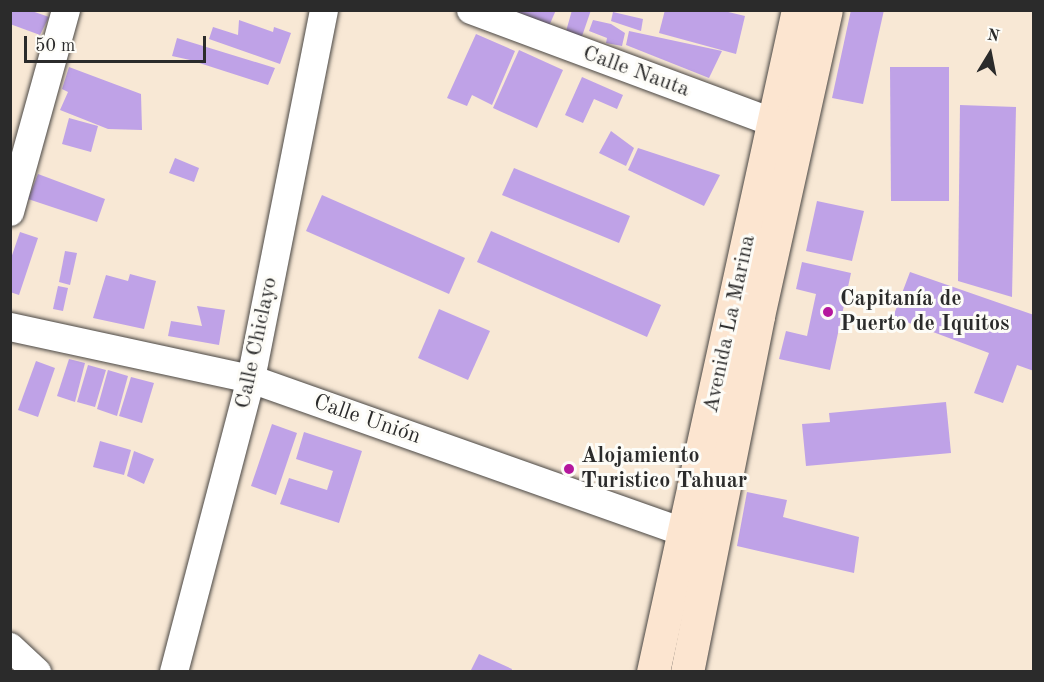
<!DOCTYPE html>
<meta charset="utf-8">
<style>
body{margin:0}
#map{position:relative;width:1044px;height:682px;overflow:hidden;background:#f8e8d5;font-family:"Old Standard TT",serif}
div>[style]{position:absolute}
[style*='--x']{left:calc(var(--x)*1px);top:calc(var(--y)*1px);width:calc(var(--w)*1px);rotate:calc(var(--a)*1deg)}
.building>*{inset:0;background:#bfa2e7}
.roads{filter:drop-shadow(0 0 2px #4a4744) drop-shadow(0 0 2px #4a4744)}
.street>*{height:28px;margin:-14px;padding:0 14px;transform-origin:14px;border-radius:14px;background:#fff}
.secondary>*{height:33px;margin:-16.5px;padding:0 16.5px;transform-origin:16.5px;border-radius:16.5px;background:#fce5d0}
.dots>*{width:16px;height:16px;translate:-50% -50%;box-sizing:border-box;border:3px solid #fdfcf7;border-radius:50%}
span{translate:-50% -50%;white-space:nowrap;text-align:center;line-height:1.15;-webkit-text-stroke:6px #fdfcf7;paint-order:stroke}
.street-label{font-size:22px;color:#2b2b2b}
.poi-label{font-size:22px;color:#2b2b2b;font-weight:700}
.left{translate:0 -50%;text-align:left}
.frame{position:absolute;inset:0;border:12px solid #2b2b2b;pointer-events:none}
.north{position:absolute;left:960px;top:24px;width:60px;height:60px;-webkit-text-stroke:4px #fdfcf7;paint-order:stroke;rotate:10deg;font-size:16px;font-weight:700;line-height:24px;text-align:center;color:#2b2b2b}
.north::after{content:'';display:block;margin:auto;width:21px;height:27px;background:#2b2b2b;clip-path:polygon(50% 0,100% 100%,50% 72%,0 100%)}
.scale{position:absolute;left:24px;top:36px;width:182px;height:27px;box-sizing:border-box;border:3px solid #2b2b2b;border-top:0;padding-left:8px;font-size:18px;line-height:21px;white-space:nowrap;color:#2b2b2b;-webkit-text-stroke:4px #fdfcf7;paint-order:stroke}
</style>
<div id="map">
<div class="building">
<i style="clip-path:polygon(10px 10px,29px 10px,49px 17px,40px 35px,10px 24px)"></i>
<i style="clip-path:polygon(512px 10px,556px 10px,549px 26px)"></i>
<i style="clip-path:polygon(572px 10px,591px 10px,580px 42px,565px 35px)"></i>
<i style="clip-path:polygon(665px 10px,720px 10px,745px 16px,736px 54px,659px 33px)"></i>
<i style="clip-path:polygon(851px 10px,884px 10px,863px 104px,832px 98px)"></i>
<i style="clip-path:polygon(613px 12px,643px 19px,641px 31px,611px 21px)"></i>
<i style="clip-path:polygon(239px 20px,273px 32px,274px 27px,291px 33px,280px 64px,209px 39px,213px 27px,238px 35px)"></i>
<i style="clip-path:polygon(593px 20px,611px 24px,625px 33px,622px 46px,606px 43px,607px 38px,589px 31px)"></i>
<i style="clip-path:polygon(629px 31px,722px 51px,709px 78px,626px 45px)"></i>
<i style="clip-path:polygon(476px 34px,515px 51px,492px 105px,472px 95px,467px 106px,447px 98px)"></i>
<i style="clip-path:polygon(177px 38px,275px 68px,268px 85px,190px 60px,172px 56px)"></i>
<i style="clip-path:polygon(519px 50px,563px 70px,537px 128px,493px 108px)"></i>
<i style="clip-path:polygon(69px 67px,141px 94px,142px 130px,108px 129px,60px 110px,68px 92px,62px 89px)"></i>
<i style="clip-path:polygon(890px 67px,949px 67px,949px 201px,891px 201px)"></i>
<i style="clip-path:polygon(582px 77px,623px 95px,617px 109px,594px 99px,583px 123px,565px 115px)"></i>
<i style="clip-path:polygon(960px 105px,1016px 107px,1012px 297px,958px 281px)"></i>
<i style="clip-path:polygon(69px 118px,98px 126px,91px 152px,62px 144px)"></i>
<i style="clip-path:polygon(611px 131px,634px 148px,626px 166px,599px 153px)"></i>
<i style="clip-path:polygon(638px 148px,720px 175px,704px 206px,628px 170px)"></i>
<i style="clip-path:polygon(175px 158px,199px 168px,194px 182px,169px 173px)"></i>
<i style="clip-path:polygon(514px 168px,630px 216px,619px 243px,502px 195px)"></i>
<i style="clip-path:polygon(38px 174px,105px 199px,97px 222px,28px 199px)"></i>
<i style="clip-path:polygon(322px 195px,465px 258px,449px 294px,306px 231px)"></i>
<i style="clip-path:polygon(817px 201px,864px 211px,852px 261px,806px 251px)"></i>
<i style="clip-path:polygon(491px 231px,661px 305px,647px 337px,477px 262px)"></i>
<i style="clip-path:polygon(20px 232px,38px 238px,19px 295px,10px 292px,10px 261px)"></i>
<i style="clip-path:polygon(65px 251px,77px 253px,70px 285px,59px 282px)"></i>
<i style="clip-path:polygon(802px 262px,851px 273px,830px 370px,779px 359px,786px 331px,807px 336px,816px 294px,796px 289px)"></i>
<i style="clip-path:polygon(910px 272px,1034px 315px,1034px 371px,1017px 365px,1003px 403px,974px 393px,989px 353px,893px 317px)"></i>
<i style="clip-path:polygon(130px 274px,156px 281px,144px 329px,93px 318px,106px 275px,128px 281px)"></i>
<i style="clip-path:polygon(58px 286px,68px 288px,63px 311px,53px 309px)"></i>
<i style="clip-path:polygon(197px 306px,225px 310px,219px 345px,168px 336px,171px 321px,202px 326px)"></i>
<i style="clip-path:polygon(439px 309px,490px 331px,468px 380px,418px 358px)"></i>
<i style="clip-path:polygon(69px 359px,85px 363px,75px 402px,57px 396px)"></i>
<i style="clip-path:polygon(36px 361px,55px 368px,38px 417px,18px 410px)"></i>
<i style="clip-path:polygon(88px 365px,106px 370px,95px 407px,77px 402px)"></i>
<i style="clip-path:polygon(108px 370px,128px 376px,117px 416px,97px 409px)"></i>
<i style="clip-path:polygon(131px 377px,154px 383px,142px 423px,119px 416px)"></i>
<i style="clip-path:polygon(946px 402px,951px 453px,806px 466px,802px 424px,830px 422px,829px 413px)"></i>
<i style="clip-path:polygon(272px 424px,297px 433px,276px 495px,251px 486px)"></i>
<i style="clip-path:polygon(304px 432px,362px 451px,339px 523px,280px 504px,289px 478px,327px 490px,333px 471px,296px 459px)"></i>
<i style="clip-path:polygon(100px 441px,131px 450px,124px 475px,93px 467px)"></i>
<i style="clip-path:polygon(134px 451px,154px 459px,144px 484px,127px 476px)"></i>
<i style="clip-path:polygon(747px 492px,787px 500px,783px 517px,859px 537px,854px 573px,737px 546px)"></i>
<i style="clip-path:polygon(479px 654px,512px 669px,511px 672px,470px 672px)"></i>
</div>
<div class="roads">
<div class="street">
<i style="--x:471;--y:10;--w:344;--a:20.4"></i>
<i style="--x:10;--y:212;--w:210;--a:-74.5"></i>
<i style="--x:10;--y:327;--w:247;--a:12.2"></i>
<i style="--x:251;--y:379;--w:480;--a:19.5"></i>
<i style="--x:10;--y:647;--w:37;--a:43"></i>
<i style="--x:174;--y:672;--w:303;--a:-75.3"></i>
<i style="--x:251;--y:379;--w:376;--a:-78.8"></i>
</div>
<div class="secondary">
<i style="--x:653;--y:672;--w:678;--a:-77.65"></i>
<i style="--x:687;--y:672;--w:363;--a:-78.7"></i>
<i style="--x:758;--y:316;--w:313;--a:-77.5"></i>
</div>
</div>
<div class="dots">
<i style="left:828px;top:312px;background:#b5179e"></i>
<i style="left:569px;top:469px;background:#b5179e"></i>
</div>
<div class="street-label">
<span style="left:636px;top:72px;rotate:20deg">Calle Nauta</span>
<span style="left:730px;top:324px;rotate:-78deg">Avenida La Marina</span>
<span style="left:257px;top:343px;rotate:-78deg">Calle Chiclayo</span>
<span style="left:367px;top:420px;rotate:19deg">Calle Unión</span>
</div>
<div class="poi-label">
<span class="left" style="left:840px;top:312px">Capitanía de<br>Puerto de Iquitos</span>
<span class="left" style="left:581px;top:469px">Alojamiento<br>Turistico Tahuar</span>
</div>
<div class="frame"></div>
<div class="north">N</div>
<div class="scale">50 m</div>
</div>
